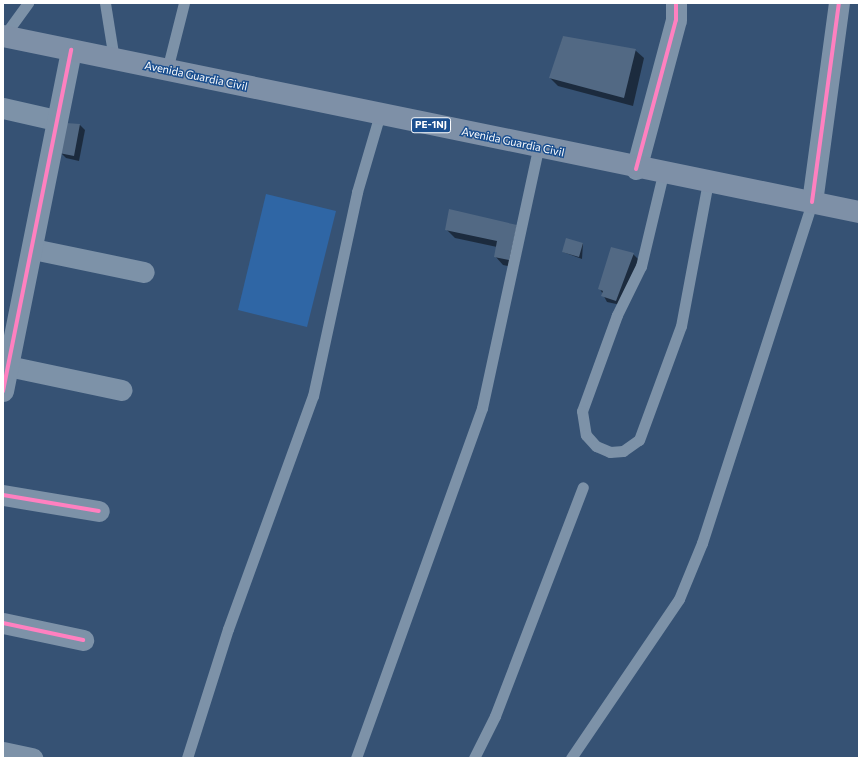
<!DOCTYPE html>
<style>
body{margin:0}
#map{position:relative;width:862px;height:761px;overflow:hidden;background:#365274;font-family:Commissioner,sans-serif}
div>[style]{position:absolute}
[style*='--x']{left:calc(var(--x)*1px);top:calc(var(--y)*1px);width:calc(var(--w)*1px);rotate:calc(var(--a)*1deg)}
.green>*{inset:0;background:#2f66a5}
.shadow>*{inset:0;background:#0007}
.building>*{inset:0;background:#526984}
.service>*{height:11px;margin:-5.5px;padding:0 5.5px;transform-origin:5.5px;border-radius:5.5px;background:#7d92a8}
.minor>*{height:21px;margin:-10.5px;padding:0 10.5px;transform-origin:10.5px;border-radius:10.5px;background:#7d92a8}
.trunk>*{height:22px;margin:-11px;padding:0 11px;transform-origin:11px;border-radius:11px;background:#7e90a7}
.cycleway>*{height:4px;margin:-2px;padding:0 2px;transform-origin:2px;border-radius:2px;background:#ff80c0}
span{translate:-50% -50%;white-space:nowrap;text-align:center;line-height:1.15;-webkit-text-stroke:3px #1b4f8f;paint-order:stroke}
.shield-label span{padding:1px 3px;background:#1b4f8f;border:1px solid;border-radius:3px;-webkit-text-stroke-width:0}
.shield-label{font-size:10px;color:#fff;font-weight:700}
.street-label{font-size:11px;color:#fff}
.frame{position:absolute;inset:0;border:4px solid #fff;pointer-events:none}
</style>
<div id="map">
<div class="green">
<i style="clip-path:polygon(266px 194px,336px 211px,307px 327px,238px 310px)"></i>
</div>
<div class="shadow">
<i style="clip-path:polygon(563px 37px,635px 50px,644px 58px,633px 106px,558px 86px,550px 78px)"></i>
<i style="clip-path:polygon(67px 124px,80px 125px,85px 130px,79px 161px,66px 158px,61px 153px)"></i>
<i style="clip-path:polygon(517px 226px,525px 234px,518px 268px,503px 265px,495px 256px,497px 247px,455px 238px,446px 229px)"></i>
<i style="clip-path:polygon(583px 243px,582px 259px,563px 252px)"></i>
<i style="clip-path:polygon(633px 254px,639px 260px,621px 305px,607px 302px,600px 289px)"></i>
</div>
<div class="building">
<i style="clip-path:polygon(563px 36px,636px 49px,624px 98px,549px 78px)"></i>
<i style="clip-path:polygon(66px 123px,80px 124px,74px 156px,59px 153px)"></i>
<i style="clip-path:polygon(449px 209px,517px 225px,509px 260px,494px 257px,497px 241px,445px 230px)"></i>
<i style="clip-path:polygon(566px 238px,583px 243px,579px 257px,562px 252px)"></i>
<i style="clip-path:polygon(611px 247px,634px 253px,616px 301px,601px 296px,603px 291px,598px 289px)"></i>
</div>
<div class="service">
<i style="--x:105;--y:3;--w:57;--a:80.9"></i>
<i style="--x:4;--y:36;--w:41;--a:-54"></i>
<i style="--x:167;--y:70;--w:69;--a:-75.8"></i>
<i style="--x:663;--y:174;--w:95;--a:103.4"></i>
<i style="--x:641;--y:266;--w:55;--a:116.1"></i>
<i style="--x:617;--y:315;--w:102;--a:110"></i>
<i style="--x:582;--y:411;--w:24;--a:81"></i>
<i style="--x:586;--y:435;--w:15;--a:48"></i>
<i style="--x:596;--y:446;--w:15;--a:23"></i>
<i style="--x:610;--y:452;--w:13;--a:-4"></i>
<i style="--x:623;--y:451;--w:19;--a:-35"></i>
<i style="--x:639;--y:440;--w:121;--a:-69.8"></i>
<i style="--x:681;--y:326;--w:147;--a:-79.4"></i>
<i style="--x:187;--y:758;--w:135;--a:-72.4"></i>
<i style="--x:228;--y:629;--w:248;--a:-70"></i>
<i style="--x:313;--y:396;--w:209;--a:-77.8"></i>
<i style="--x:357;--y:192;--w:81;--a:-73.6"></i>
<i style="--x:356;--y:758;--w:372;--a:-70.2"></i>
<i style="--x:482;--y:408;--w:266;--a:-77.8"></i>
<i style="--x:474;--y:758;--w:47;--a:-63.4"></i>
<i style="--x:495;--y:716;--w:245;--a:-69"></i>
<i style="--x:571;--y:758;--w:192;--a:-55.8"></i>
<i style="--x:679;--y:599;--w:61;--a:-67.7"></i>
<i style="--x:702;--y:543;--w:358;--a:-72.1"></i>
</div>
<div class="minor">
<i style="--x:3;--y:108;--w:54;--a:12.8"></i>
<i style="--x:636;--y:169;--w:154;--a:-75"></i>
<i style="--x:676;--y:20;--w:17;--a:-90"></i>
<i style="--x:812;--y:202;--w:201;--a:-82.3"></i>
<i style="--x:33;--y:249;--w:113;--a:11.7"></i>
<i style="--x:8;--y:366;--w:116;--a:11.9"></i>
<i style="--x:3;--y:391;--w:348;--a:-78.7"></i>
<i style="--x:3;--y:495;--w:97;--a:9.5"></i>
<i style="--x:3;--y:623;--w:82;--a:12"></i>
<i style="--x:3;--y:752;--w:30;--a:12"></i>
</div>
<div class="trunk">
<i style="--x:3;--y:36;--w:874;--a:11.62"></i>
</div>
<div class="cycleway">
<i style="--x:636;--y:169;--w:154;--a:-75"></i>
<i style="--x:676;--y:20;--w:17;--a:-90"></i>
<i style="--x:812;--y:202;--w:201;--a:-82.3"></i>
<i style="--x:3;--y:391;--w:348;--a:-78.7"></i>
<i style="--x:3;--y:495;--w:97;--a:9.5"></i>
<i style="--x:3;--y:623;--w:82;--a:12"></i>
</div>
<div class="shield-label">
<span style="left:431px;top:125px">PE-1NJ</span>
</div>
<div class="street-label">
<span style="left:196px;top:76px;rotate:12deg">Avenida Guardia Civil</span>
<span style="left:513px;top:142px;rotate:12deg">Avenida Guardia Civil</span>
</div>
<div class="frame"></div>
</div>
